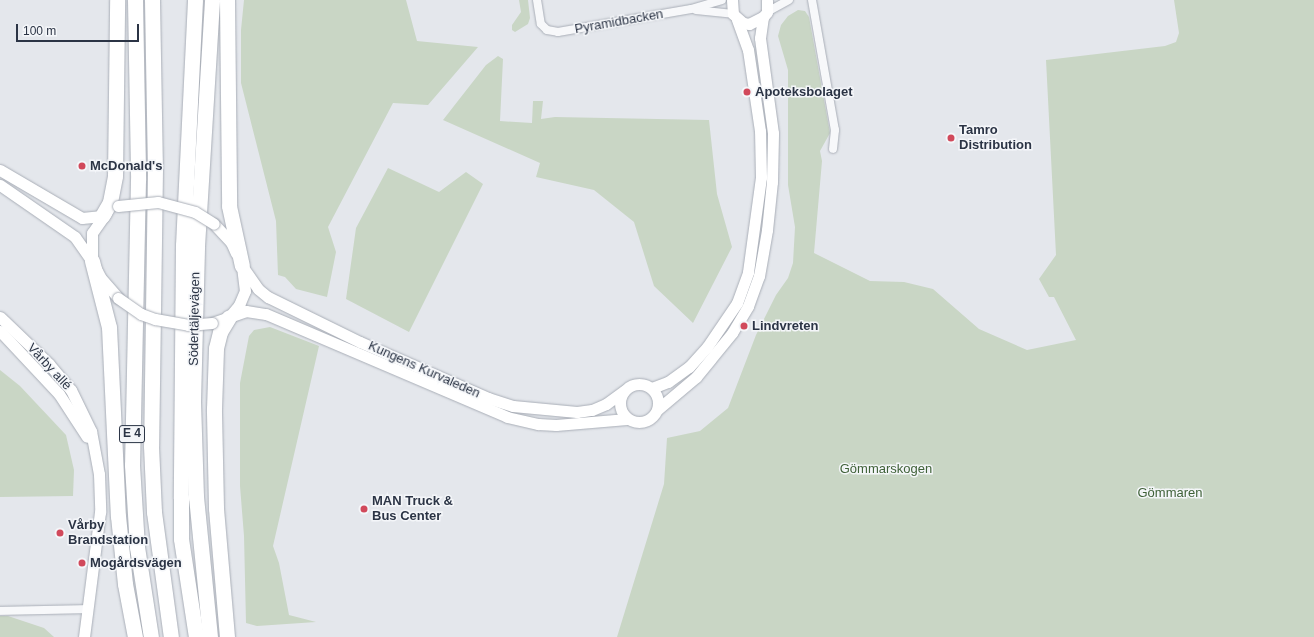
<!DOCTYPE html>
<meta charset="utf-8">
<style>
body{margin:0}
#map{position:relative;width:1314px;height:637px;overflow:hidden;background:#e4e7ec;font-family:Arial,sans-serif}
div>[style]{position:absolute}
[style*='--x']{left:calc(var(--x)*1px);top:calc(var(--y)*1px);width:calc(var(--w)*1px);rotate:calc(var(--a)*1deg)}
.green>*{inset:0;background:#c9d6c5}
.roads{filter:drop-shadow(0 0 1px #a9aeb7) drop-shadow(0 0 1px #a9aeb7)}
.street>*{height:8px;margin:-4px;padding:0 4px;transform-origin:4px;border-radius:4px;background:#f7f8fa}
.secondary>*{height:11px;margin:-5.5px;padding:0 5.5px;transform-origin:5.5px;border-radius:5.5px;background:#fff}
.secondary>.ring{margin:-5.5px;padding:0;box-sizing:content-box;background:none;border:11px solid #fff;border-radius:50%}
.highway>*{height:15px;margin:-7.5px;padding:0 7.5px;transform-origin:7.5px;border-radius:7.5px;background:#fff}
.bridges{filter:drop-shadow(0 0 1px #a9aeb7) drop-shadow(0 0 1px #a9aeb7)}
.secondary-bridge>*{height:11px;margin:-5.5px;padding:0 5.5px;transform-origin:5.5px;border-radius:5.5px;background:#fff}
.dots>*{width:11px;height:11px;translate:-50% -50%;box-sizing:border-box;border:2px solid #f4f6f9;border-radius:50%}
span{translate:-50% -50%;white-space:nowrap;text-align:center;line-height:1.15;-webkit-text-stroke:3px #f4f6f9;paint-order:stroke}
.shield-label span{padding:1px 3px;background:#f4f6f9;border:1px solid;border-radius:3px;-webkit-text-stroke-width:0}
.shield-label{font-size:12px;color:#2b3445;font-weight:700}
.street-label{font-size:13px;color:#2b3445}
.poi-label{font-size:13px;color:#2b3445;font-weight:700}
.left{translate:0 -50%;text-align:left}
.park-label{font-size:13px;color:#3f6138}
.scale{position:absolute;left:16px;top:24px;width:123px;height:18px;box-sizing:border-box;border:2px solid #2b3445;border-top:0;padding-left:5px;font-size:12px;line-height:14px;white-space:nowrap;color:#2b3445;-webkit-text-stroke:3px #f4f6f9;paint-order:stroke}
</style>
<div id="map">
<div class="green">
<i style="clip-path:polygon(244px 0,406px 0,417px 41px,478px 47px,428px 105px,393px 103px,328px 227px,336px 252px,327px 297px,296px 289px,285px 277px,278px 275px,276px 221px,241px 83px,241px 30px)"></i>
<i style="clip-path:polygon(519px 0,528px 0,530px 18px,528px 24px,515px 32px,512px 30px,512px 25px,521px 12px)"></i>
<i style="clip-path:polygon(1174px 0,1314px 0,1314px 637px,617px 637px,664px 484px,667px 438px,700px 431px,728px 408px,756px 335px,776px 295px,788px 278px,793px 263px,795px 227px,788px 185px,788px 70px,778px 36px,781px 25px,788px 16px,798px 10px,805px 11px,809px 17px,830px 133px,820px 151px,822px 161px,814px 253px,870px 281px,904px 282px,933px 289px,979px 329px,1027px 350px,1076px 340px,1054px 297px,1049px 297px,1039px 279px,1056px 255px,1046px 60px,1165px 46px,1176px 42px,1179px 33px)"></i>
<i style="clip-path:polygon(498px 56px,503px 59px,500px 121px,532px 123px,533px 101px,543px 101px,541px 119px,555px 117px,709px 120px,717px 194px,732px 247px,693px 323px,654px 286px,634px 222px,594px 190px,536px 177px,540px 163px,443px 120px,486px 65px)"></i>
<i style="clip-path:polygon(388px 168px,439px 192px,466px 172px,483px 184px,409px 332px,346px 299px,356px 228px)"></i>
<i style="clip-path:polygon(270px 327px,319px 346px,273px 546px,279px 563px,289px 615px,316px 622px,257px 626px,246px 623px,244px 536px,240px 486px,240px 383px,249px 336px,254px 330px)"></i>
<i style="clip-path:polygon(0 370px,20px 386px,66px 435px,74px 470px,73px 496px,0 497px)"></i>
<i style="clip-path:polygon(0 616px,8px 616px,44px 628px,54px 637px,0 637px)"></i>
</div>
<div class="roads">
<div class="street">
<i style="--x:537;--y:0;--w:24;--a:81"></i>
<i style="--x:541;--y:24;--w:8;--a:45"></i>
<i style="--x:547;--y:30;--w:11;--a:10"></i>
<i style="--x:558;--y:32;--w:135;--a:-9.8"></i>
<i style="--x:691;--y:9;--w:32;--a:-16"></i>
<i style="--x:812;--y:0;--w:132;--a:80"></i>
<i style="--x:835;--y:130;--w:19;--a:96"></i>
<i style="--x:696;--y:10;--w:37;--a:6"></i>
<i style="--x:767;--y:12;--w:25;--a:-29"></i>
<i style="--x:0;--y:611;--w:88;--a:-1.3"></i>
</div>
<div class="secondary">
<i style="--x:732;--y:0;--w:14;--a:86"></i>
<i style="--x:733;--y:14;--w:13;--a:42"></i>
<i style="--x:743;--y:23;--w:6;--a:9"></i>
<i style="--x:749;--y:24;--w:16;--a:-27"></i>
<i style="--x:763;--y:17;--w:6;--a:-51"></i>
<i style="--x:767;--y:12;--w:12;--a:-90"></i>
<i style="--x:0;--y:170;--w:95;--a:30.3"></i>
<i style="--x:82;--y:218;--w:20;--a:-6"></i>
<i style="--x:0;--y:185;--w:91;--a:34.7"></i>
<i style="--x:75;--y:237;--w:29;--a:55"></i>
<i style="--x:106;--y:213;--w:24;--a:125"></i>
<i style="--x:92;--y:233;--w:28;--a:90"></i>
<i style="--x:92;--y:261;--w:18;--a:63"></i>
<i style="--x:100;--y:277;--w:28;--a:49"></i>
<i style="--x:214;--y:224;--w:25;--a:47"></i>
<i style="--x:231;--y:242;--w:12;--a:66"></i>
<i style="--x:242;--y:266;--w:28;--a:55"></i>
<i style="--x:258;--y:289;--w:13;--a:39"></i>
<i style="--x:268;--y:297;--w:102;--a:26.1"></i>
<i style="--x:360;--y:342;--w:140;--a:23.6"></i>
<i style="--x:488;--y:398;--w:26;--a:18"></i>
<i style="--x:513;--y:406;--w:64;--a:5.4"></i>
<i style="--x:577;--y:412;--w:15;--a:-8"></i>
<i style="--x:592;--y:410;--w:15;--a:-23"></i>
<i style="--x:606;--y:404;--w:22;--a:-36"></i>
<i style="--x:0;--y:317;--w:68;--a:43.8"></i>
<i style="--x:49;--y:364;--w:34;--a:50"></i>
<i style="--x:71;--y:390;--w:46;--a:64"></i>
<i style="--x:91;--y:431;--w:44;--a:79.5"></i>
<i style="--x:99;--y:474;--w:38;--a:88"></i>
<i style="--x:100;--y:512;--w:126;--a:97.3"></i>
<i style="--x:229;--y:317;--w:18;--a:-19"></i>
<i style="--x:246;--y:311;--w:20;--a:9"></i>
<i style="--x:266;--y:314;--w:262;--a:23.1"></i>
<i style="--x:507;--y:417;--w:32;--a:13"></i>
<i style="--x:538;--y:424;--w:18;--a:3"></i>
<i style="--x:556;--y:425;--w:71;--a:-4.8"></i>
<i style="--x:212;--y:323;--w:18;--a:-19"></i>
<i style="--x:229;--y:317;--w:16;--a:-50"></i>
<i style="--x:239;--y:305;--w:15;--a:-67"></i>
<i style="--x:245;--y:291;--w:23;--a:-97"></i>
<i style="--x:0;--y:331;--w:86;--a:46.9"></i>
<i style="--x:59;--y:394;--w:51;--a:56.9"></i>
<i class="ring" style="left:620px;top:384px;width:27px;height:27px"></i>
<i style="--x:652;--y:388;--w:17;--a:-21"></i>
<i style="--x:668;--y:382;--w:26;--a:-36"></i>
<i style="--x:689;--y:367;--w:27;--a:-48"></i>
<i style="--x:707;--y:347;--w:53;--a:-55.7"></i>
<i style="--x:737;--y:303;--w:33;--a:-70"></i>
<i style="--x:748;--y:272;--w:96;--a:-82.2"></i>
<i style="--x:761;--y:177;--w:46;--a:-91.2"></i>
<i style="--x:760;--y:131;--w:82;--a:-98.4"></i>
<i style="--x:748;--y:50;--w:33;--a:-110"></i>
<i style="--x:658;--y:409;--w:50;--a:-40.1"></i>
<i style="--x:696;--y:377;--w:57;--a:-50.7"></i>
<i style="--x:732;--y:333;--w:31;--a:-59"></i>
<i style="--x:748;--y:306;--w:32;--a:-70"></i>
<i style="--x:759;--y:276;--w:47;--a:-80.1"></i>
<i style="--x:767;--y:230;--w:48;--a:-84.1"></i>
<i style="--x:772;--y:182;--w:49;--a:-88.8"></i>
<i style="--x:773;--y:133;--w:96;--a:-97.8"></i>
<i style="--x:760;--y:38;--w:21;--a:-82"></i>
</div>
<div class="highway">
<i style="--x:135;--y:0;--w:180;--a:89"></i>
<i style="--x:138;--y:180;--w:285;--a:91.2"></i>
<i style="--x:132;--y:465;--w:82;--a:86.5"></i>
<i style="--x:137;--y:547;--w:91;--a:81.2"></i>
<i style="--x:152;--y:0;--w:169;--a:89"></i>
<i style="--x:155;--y:169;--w:277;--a:90.8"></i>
<i style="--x:151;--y:446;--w:66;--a:87.4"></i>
<i style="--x:154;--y:512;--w:126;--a:82.3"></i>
<i style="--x:195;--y:0;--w:245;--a:92.8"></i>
<i style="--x:183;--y:245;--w:253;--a:90.5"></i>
<i style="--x:181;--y:498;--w:41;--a:90"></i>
<i style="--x:181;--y:539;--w:99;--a:81.3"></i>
<i style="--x:227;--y:0;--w:206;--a:89.4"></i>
<i style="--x:229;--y:206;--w:61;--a:77.8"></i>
<i style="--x:102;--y:216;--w:16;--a:-60"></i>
<i style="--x:110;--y:202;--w:26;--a:-79"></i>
<i style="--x:115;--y:176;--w:176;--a:-89.3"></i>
<i style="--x:92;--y:261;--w:68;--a:75.6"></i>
<i style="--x:109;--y:327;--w:189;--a:87.3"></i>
<i style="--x:118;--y:516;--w:68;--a:84.1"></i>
<i style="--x:125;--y:584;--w:54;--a:79.3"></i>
<i style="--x:210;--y:637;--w:141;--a:-95.7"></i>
<i style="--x:196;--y:497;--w:96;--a:-91.8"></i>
<i style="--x:193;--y:401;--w:155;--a:-88.5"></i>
<i style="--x:197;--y:246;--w:246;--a:-86.5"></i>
<i style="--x:227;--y:637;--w:129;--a:-94.9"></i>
<i style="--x:216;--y:508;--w:99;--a:-91.2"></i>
<i style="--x:214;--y:409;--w:61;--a:-88.1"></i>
<i style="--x:216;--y:348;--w:16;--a:-76"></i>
<i style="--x:220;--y:332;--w:17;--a:-59"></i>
</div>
</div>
<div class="bridges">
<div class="secondary-bridge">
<i style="--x:118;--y:206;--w:40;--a:-5.7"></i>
<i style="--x:158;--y:202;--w:38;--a:15"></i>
<i style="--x:195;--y:212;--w:22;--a:32"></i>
<i style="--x:118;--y:298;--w:28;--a:35"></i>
<i style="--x:141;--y:314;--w:15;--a:20"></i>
<i style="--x:155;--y:319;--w:34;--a:10"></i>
<i style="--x:188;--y:325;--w:24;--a:-5"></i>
</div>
</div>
<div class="dots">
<i style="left:747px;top:92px;background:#d1495b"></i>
<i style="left:951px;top:138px;background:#d1495b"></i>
<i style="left:82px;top:166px;background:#d1495b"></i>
<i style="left:744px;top:326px;background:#d1495b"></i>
<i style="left:364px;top:509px;background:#d1495b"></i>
<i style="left:60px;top:533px;background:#d1495b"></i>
<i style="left:82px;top:563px;background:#d1495b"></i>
</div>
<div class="shield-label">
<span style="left:132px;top:434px">E 4</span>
</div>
<div class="street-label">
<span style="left:619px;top:22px;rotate:-10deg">Pyramidbacken</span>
<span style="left:195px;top:319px;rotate:-89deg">Södertäljevägen</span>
<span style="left:49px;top:367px;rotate:47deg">Vårby allé</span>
<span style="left:424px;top:370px;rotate:24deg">Kungens Kurvaleden</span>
</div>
<div class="poi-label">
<span class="left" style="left:755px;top:92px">Apoteksbolaget</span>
<span class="left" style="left:959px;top:138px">Tamro<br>Distribution</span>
<span class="left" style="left:90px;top:166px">McDonald's</span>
<span class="left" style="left:752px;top:326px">Lindvreten</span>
<span class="left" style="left:372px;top:509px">MAN Truck &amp;<br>Bus Center</span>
<span class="left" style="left:68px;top:533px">Vårby<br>Brandstation</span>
<span class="left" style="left:90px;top:563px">Mogårdsvägen</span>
</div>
<div class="park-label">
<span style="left:886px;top:469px">Gömmarskogen</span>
<span style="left:1170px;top:493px">Gömmaren</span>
</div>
<div class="scale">100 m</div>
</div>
